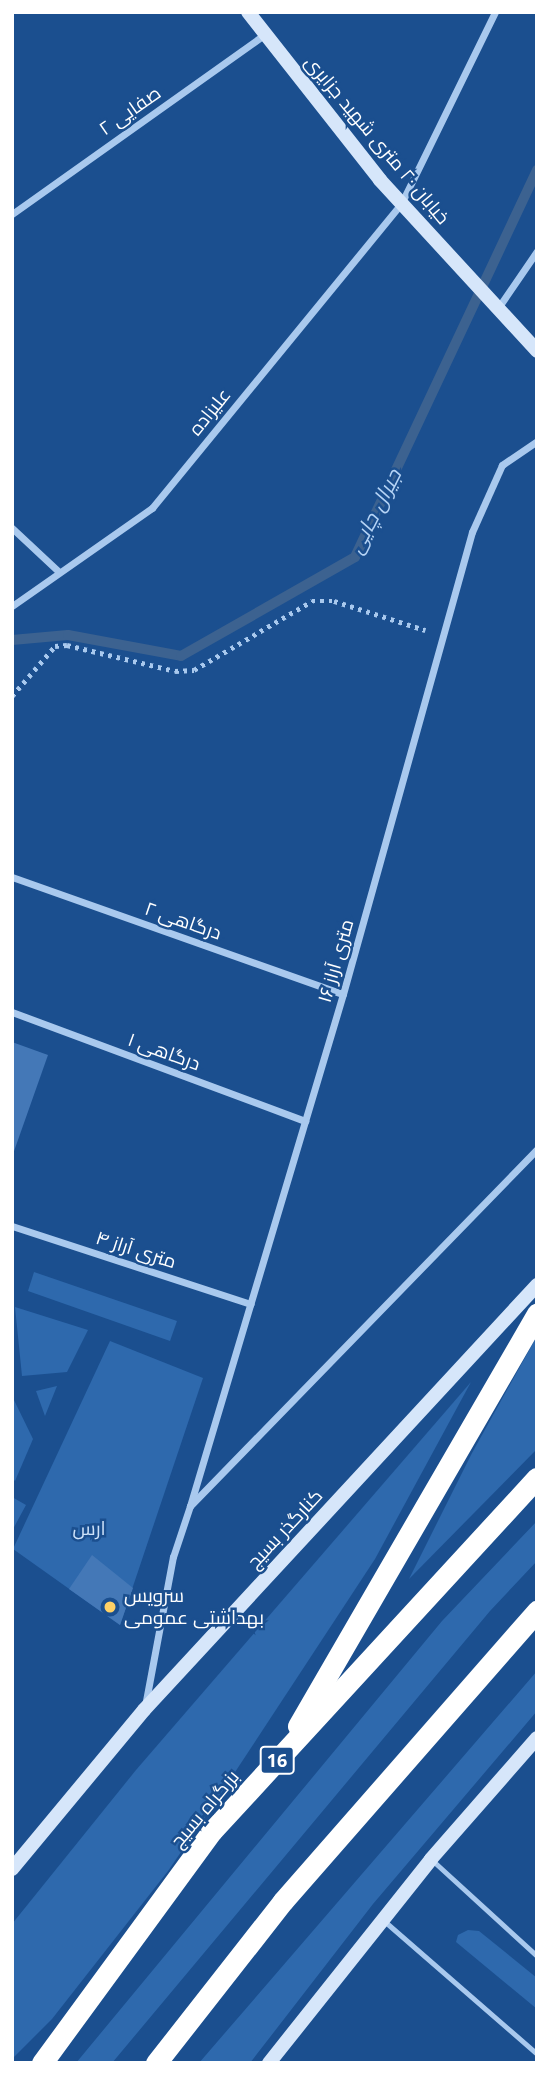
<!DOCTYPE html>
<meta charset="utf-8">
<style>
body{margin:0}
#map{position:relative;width:549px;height:2075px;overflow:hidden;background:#1b4f8f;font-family:"Noto Sans",Cairo,sans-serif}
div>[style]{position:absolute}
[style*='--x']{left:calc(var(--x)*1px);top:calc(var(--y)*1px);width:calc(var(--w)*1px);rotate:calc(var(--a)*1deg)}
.green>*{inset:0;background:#2e69ad}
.stream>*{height:10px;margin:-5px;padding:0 5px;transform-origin:5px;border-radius:5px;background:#3c6290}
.building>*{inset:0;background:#4478b7}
.path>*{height:4.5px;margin-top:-2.25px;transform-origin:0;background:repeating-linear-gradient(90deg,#a9c9ee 0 3.5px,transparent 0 8.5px)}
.lane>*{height:5px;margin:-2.5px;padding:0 2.5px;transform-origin:2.5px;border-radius:2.5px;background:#a9c9ee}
.street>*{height:7px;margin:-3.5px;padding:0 3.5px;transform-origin:3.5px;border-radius:3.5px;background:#a9c9ee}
.secondary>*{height:14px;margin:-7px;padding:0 7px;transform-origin:7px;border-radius:7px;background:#d6e6fa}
.highway>*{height:21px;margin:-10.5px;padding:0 10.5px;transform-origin:10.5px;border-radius:10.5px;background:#fff}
.dots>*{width:19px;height:19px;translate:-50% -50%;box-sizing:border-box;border:4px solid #1b4f8f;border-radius:50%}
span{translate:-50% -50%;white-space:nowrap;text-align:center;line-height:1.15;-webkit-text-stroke:5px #1b4f8f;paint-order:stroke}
.shield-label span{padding:2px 5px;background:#1b4f8f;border:2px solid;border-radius:5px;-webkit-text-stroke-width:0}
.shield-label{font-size:18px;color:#fff;font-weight:700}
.street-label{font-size:19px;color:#fff}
.park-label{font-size:19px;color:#cfe3fa}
.poi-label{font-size:19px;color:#fff}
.left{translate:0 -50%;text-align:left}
.water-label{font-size:21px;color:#b5d3f5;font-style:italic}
.frame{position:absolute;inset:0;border:14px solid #fff;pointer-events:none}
</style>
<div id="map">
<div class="green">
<i style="clip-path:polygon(34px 1272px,177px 1321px,170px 1341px,28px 1291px)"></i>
<i style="clip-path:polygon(15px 1307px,88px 1330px,67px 1372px,22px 1376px)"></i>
<i style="clip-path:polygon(537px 1336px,537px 1449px,409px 1579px,472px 1453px)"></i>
<i style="clip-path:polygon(110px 1341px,203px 1378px,120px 1625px,13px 1549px)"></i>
<i style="clip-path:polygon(471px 1382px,375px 1559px,220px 1795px,168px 1871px,52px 2019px,12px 2059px,12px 1924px,136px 1770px)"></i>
<i style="clip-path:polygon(57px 1386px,45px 1416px,36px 1391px)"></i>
<i style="clip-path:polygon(12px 1396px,33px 1439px,15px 1481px,12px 1478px)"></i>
<i style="clip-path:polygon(12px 1497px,26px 1505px,12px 1531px)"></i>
<i style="clip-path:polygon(537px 1521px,537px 1561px,490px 1611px,112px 2063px,76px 2063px,442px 1621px)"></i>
<i style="clip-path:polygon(537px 1671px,537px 1711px,373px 1904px,250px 2063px,199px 2063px)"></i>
<i style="clip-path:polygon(468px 1930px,479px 1931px,537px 1978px,537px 2009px,456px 1942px,458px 1935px)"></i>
</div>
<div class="stream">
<i style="--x:12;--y:640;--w:56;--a:-5.1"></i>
<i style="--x:68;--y:635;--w:115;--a:10.5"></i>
<i style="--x:181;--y:656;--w:200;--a:-29.6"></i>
<i style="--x:355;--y:557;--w:428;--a:-64.8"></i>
</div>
<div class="building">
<i style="clip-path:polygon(12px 1042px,48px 1055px,13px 1154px,12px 1154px)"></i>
<i style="clip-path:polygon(92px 1555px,133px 1588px,120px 1625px,69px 1589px)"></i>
</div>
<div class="path">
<i style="--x:12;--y:696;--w:66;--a:-49.3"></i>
<i style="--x:55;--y:646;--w:12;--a:-5"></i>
<i style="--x:67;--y:645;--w:111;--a:13.5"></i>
<i style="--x:175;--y:671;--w:19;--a:-3"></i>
<i style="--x:194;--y:670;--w:137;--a:-30.3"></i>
<i style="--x:312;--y:601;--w:22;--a:0"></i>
<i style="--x:334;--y:601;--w:96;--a:17.7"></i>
</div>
<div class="lane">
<i style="--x:433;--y:1861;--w:141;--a:42.4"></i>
<i style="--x:383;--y:1920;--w:204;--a:41"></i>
</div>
<div class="street">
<i style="--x:12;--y:214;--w:310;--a:-35.4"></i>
<i style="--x:498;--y:308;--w:69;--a:-55.6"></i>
<i style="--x:12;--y:528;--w:63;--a:43.1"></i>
<i style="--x:12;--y:606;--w:171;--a:-35"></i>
<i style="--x:152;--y:508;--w:393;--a:-50.7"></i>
<i style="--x:401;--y:204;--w:214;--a:-63.9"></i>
<i style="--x:12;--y:877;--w:351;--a:19.5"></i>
<i style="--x:12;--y:1012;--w:313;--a:20.4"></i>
<i style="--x:12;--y:1226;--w:251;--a:18.1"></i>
<i style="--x:190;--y:1506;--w:534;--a:-73.36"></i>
<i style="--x:343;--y:994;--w:480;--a:-74.4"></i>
<i style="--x:472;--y:532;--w:73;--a:-65.9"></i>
<i style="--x:502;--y:465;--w:42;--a:-34.4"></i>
<i style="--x:145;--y:1706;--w:152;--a:-79.4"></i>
<i style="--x:173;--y:1557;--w:54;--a:-71.6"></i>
<i style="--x:190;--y:1506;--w:498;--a:-45.8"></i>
</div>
<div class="secondary">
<i style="--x:248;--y:12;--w:214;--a:51.8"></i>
<i style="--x:380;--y:180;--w:232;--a:47.4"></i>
<i style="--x:12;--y:1869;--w:207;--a:-50.3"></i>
<i style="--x:144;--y:1710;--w:579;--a:-47.24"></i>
<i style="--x:269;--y:2063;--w:260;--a:-51.5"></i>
<i style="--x:431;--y:1859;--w:161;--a:-48.8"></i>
</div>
<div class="highway">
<i style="--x:298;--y:1726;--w:477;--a:-59.9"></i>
<i style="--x:42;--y:2063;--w:288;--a:-53.8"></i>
<i style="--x:212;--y:1831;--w:480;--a:-47.4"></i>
<i style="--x:156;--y:2063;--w:206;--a:-51.9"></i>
<i style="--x:283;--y:1901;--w:386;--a:-48.8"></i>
</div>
<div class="dots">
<i style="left:110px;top:1607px;background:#ffd166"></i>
</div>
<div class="shield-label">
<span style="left:277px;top:1760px">16</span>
</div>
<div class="street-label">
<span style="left:130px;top:111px;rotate:-35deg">صفایی ۲</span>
<span style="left:377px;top:140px;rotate:50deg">خیابان ۲۰ متری شهید جزایری</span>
<span style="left:210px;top:412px;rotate:-51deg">علیزاده</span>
<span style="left:183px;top:921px;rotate:19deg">درگاهی ۲</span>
<span style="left:336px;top:961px;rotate:-74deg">۱۶ متری آراز</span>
<span style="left:164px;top:1052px;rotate:20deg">درگاهی ۱</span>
<span style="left:136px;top:1250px;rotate:18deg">۴ متری آراز</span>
<span style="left:285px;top:1529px;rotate:-47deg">کنارگذر بسیج</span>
<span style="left:205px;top:1809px;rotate:-50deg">بزرگراه بسیج</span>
</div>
<div class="park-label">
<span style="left:89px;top:1529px">ارس</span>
</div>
<div class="poi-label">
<span class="left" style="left:124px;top:1607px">سرویس<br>بهداشتی عمومی</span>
</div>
<div class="water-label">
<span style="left:374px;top:511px;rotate:-63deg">جیرال چایی</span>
</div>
<div class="frame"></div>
</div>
